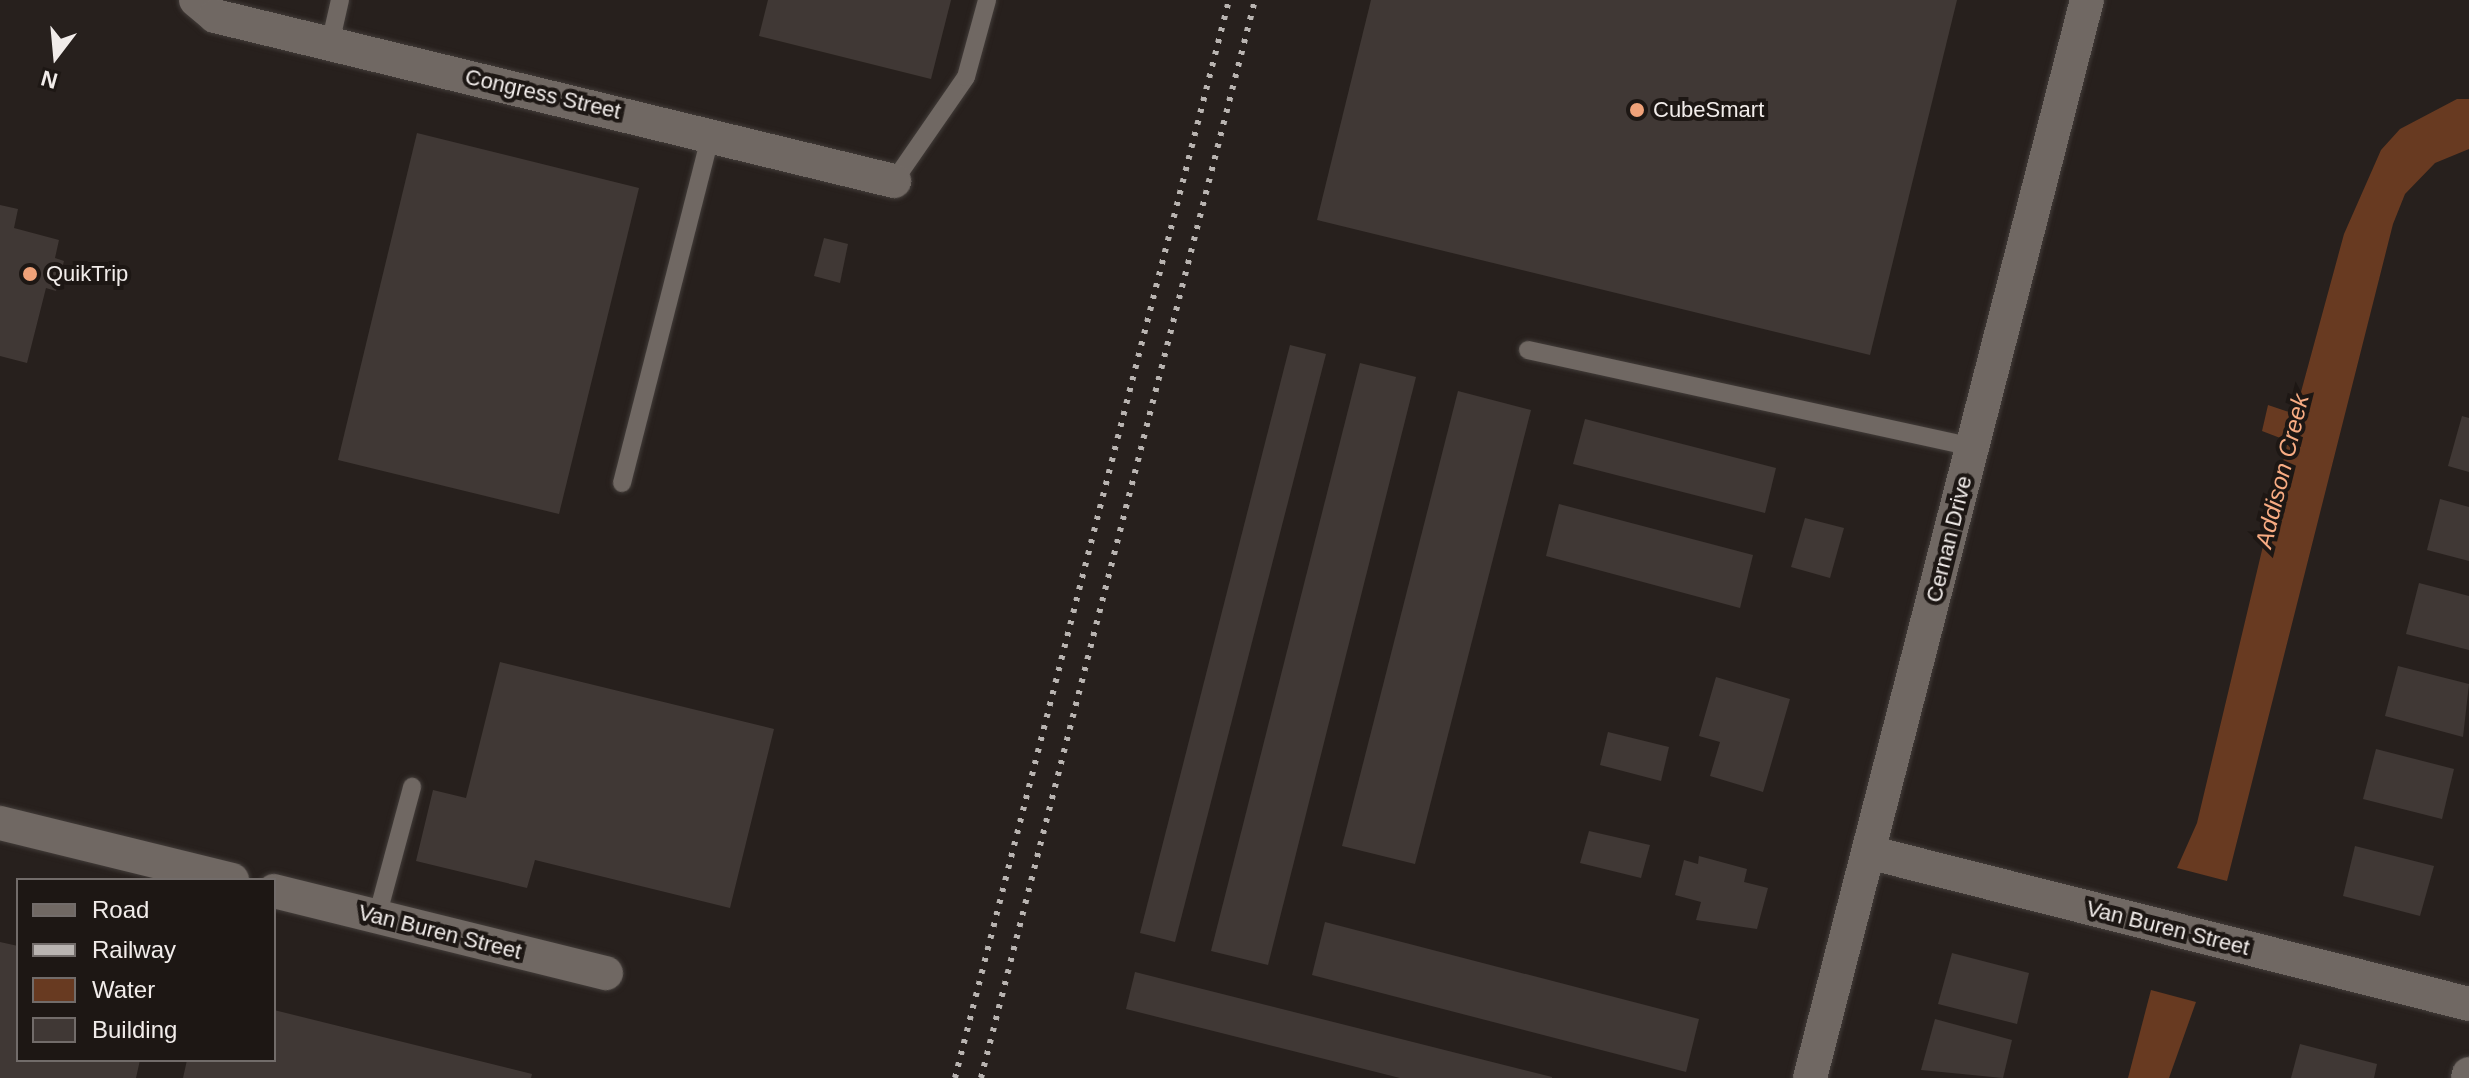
<!DOCTYPE html>
<style>
body{margin:0}
#map{position:relative;width:2469px;height:1078px;overflow:hidden;background:#27201d;font-family:Arial,sans-serif}
div>[style]{position:absolute}
[style*='--x']{left:calc(var(--x)*1px);top:calc(var(--y)*1px);width:calc(var(--w)*1px);rotate:calc(var(--a)*1deg)}
.water>*{inset:0;background:#683a21}
.building>*{inset:0;background:#403835}
.roads{filter:drop-shadow(0 0 2px #423c39) drop-shadow(0 0 2px #423c39)}
.lane>*{height:18px;margin:-9px;padding:0 9px;transform-origin:9px;border-radius:9px;background:#706863}
.street>*{height:34px;margin:-17px;padding:0 17px;transform-origin:17px;border-radius:17px;background:#706863}
.rail>*{height:6px;margin-top:-3px;transform-origin:0;background:repeating-linear-gradient(90deg,#b9b4b1 0 4px,transparent 0 12px)}
.dots>*{width:22px;height:22px;translate:-50% -50%;box-sizing:border-box;border:4px solid #1d1714;border-radius:50%}
span{translate:-50% -50%;white-space:nowrap;text-align:center;line-height:1.15;-webkit-text-stroke:8px #1d1714;paint-order:stroke}
.street-label{font-size:22px;color:#f1ecea}
.poi-label{font-size:22px;color:#f1ecea}
.left{translate:0 -50%;text-align:left}
.water-label{font-size:24px;color:#f8ac83;font-style:italic}
.legend{position:absolute;left:16px;top:878px;width:260px;height:184px;box-sizing:border-box;background:#1d1714;border:2px solid #726c6a;margin:0;padding:10px 14px;list-style:none;font-size:24px;color:#f1ecea}
.legend li{display:flex;align-items:center;gap:16px;height:40px}
.legend b{width:40px;border:2px solid #726c6a}
.north{position:absolute;left:16px;top:16px;width:80px;height:80px;-webkit-text-stroke:6px #1d1714;paint-order:stroke;rotate:196deg;font-size:22px;font-weight:700;line-height:32px;text-align:center;color:#f1ecea}
.north::after{content:'';display:block;margin:auto;width:28px;height:36px;background:#f1ecea;clip-path:polygon(50% 0,100% 100%,50% 72%,0 100%)}
</style>
<div id="map">
<div class="water">
<i style="clip-path:polygon(2457px 99px,2469px 99px,2469px 149px,2435px 163px,2405px 194px,2393px 224px,2227px 881px,2177px 868px,2197px 823px,2288px 441px,2262px 431px,2268px 405px,2295px 414px,2344px 234px,2381px 150px,2400px 129px)"></i>
<i style="clip-path:polygon(2151px 990px,2196px 1002px,2169px 1078px,2128px 1078px)"></i>
</div>
<div class="building">
<i style="clip-path:polygon(768px 0,951px 0,931px 79px,759px 36px)"></i>
<i style="clip-path:polygon(1371px 0,1957px 0,1870px 355px,1317px 220px)"></i>
<i style="clip-path:polygon(417px 133px,639px 188px,559px 514px,338px 460px)"></i>
<i style="clip-path:polygon(0 205px,18px 209px,14px 228px,59px 240px,55px 258px,64px 261px,56px 291px,46px 288px,27px 363px,0 356px)"></i>
<i style="clip-path:polygon(824px 238px,848px 244px,840px 283px,814px 276px)"></i>
<i style="clip-path:polygon(1290px 345px,1326px 354px,1175px 942px,1140px 933px)"></i>
<i style="clip-path:polygon(1360px 363px,1416px 377px,1268px 965px,1211px 951px)"></i>
<i style="clip-path:polygon(1458px 391px,1531px 410px,1415px 864px,1342px 846px)"></i>
<i style="clip-path:polygon(2462px 416px,2469px 418px,2469px 472px,2448px 466px)"></i>
<i style="clip-path:polygon(1585px 419px,1776px 468px,1765px 513px,1573px 464px)"></i>
<i style="clip-path:polygon(2440px 499px,2469px 507px,2469px 561px,2427px 550px)"></i>
<i style="clip-path:polygon(1559px 504px,1753px 555px,1740px 608px,1546px 556px)"></i>
<i style="clip-path:polygon(1805px 518px,1844px 528px,1830px 578px,1791px 567px)"></i>
<i style="clip-path:polygon(2419px 583px,2469px 596px,2469px 650px,2406px 634px)"></i>
<i style="clip-path:polygon(500px 662px,774px 729px,730px 908px,535px 860px,527px 888px,416px 861px,433px 790px,466px 798px)"></i>
<i style="clip-path:polygon(2398px 666px,2469px 684px,2463px 737px,2385px 716px)"></i>
<i style="clip-path:polygon(1716px 677px,1790px 699px,1763px 792px,1710px 776px,1720px 742px,1699px 736px)"></i>
<i style="clip-path:polygon(1608px 732px,1669px 747px,1661px 781px,1600px 765px)"></i>
<i style="clip-path:polygon(2376px 749px,2454px 769px,2442px 819px,2363px 799px)"></i>
<i style="clip-path:polygon(1589px 831px,1650px 845px,1641px 878px,1580px 863px)"></i>
<i style="clip-path:polygon(2355px 846px,2434px 866px,2420px 916px,2343px 896px)"></i>
<i style="clip-path:polygon(1699px 856px,1747px 869px,1744px 882px,1768px 888px,1757px 929px,1696px 920px,1701px 902px,1675px 895px,1684px 860px,1698px 864px)"></i>
<i style="clip-path:polygon(1325px 922px,1699px 1019px,1686px 1072px,1312px 975px)"></i>
<i style="clip-path:polygon(0 942px,18px 946px,18px 1060px,140px 1060px,136px 1078px,0 1078px)"></i>
<i style="clip-path:polygon(1952px 953px,2029px 973px,2017px 1024px,1938px 1004px)"></i>
<i style="clip-path:polygon(1135px 972px,1552px 1077px,1552px 1078px,1400px 1078px,1126px 1009px)"></i>
<i style="clip-path:polygon(274px 1010px,532px 1074px,531px 1078px,183px 1078px,187px 1060px,274px 1060px)"></i>
<i style="clip-path:polygon(1935px 1019px,2012px 1040px,2003px 1078px,1921px 1070px)"></i>
<i style="clip-path:polygon(2300px 1044px,2377px 1064px,2374px 1078px,2291px 1078px)"></i>
</div>
<div class="roads">
<div class="lane">
<i style="--x:330;--y:44;--w:45;--a:-77.2"></i>
<i style="--x:894;--y:181;--w:126;--a:-55.3"></i>
<i style="--x:966;--y:77;--w:80;--a:-74.7"></i>
<i style="--x:1528;--y:350;--w:454;--a:12.3"></i>
<i style="--x:622;--y:483;--w:361;--a:-75.7"></i>
<i style="--x:377;--y:917;--w:135;--a:-74.9"></i>
</div>
<div class="street">
<i style="--x:196;--y:0;--w:25;--a:40"></i>
<i style="--x:215;--y:16;--w:699;--a:13.66"></i>
<i style="--x:0;--y:823;--w:239;--a:13.8"></i>
<i style="--x:1868;--y:852;--w:620;--a:14.19"></i>
<i style="--x:274;--y:891;--w:342;--a:13.9"></i>
<i style="--x:1810;--y:1078;--w:1113;--a:-75.59"></i>
<i style="--x:2468;--y:1078;--w:4;--a:-76"></i>
</div>
</div>
<div class="rail">
<i style="--x:955;--y:1078;--w:1112;--a:-75.74"></i>
<i style="--x:981;--y:1078;--w:1112;--a:-75.74"></i>
</div>
<div class="dots">
<i style="left:1637px;top:110px;background:#f0a279"></i>
<i style="left:30px;top:274px;background:#f0a279"></i>
</div>
<div class="street-label">
<span style="left:543px;top:94px;rotate:13deg">Congress Street</span>
<span style="left:1949px;top:539px;rotate:-76deg">Cernan Drive</span>
<span style="left:2168px;top:928px;rotate:14deg">Van Buren Street</span>
<span style="left:440px;top:932px;rotate:14deg">Van Buren Street</span>
</div>
<div class="poi-label">
<span class="left" style="left:1653px;top:110px">CubeSmart</span>
<span class="left" style="left:46px;top:274px">QuikTrip</span>
</div>
<div class="water-label">
<span style="left:2282px;top:471px;rotate:-76deg">Addison Creek</span>
</div>
<ul class="legend">
<li><b style="height:10px;background:#706863"></b>Road</li>
<li><b style="height:10px;background:#b9b4b1"></b>Railway</li>
<li><b style="height:22px;background:#683a21"></b>Water</li>
<li><b style="height:22px;background:#403835"></b>Building</li>
</ul>
<div class="north">N</div>
</div>
